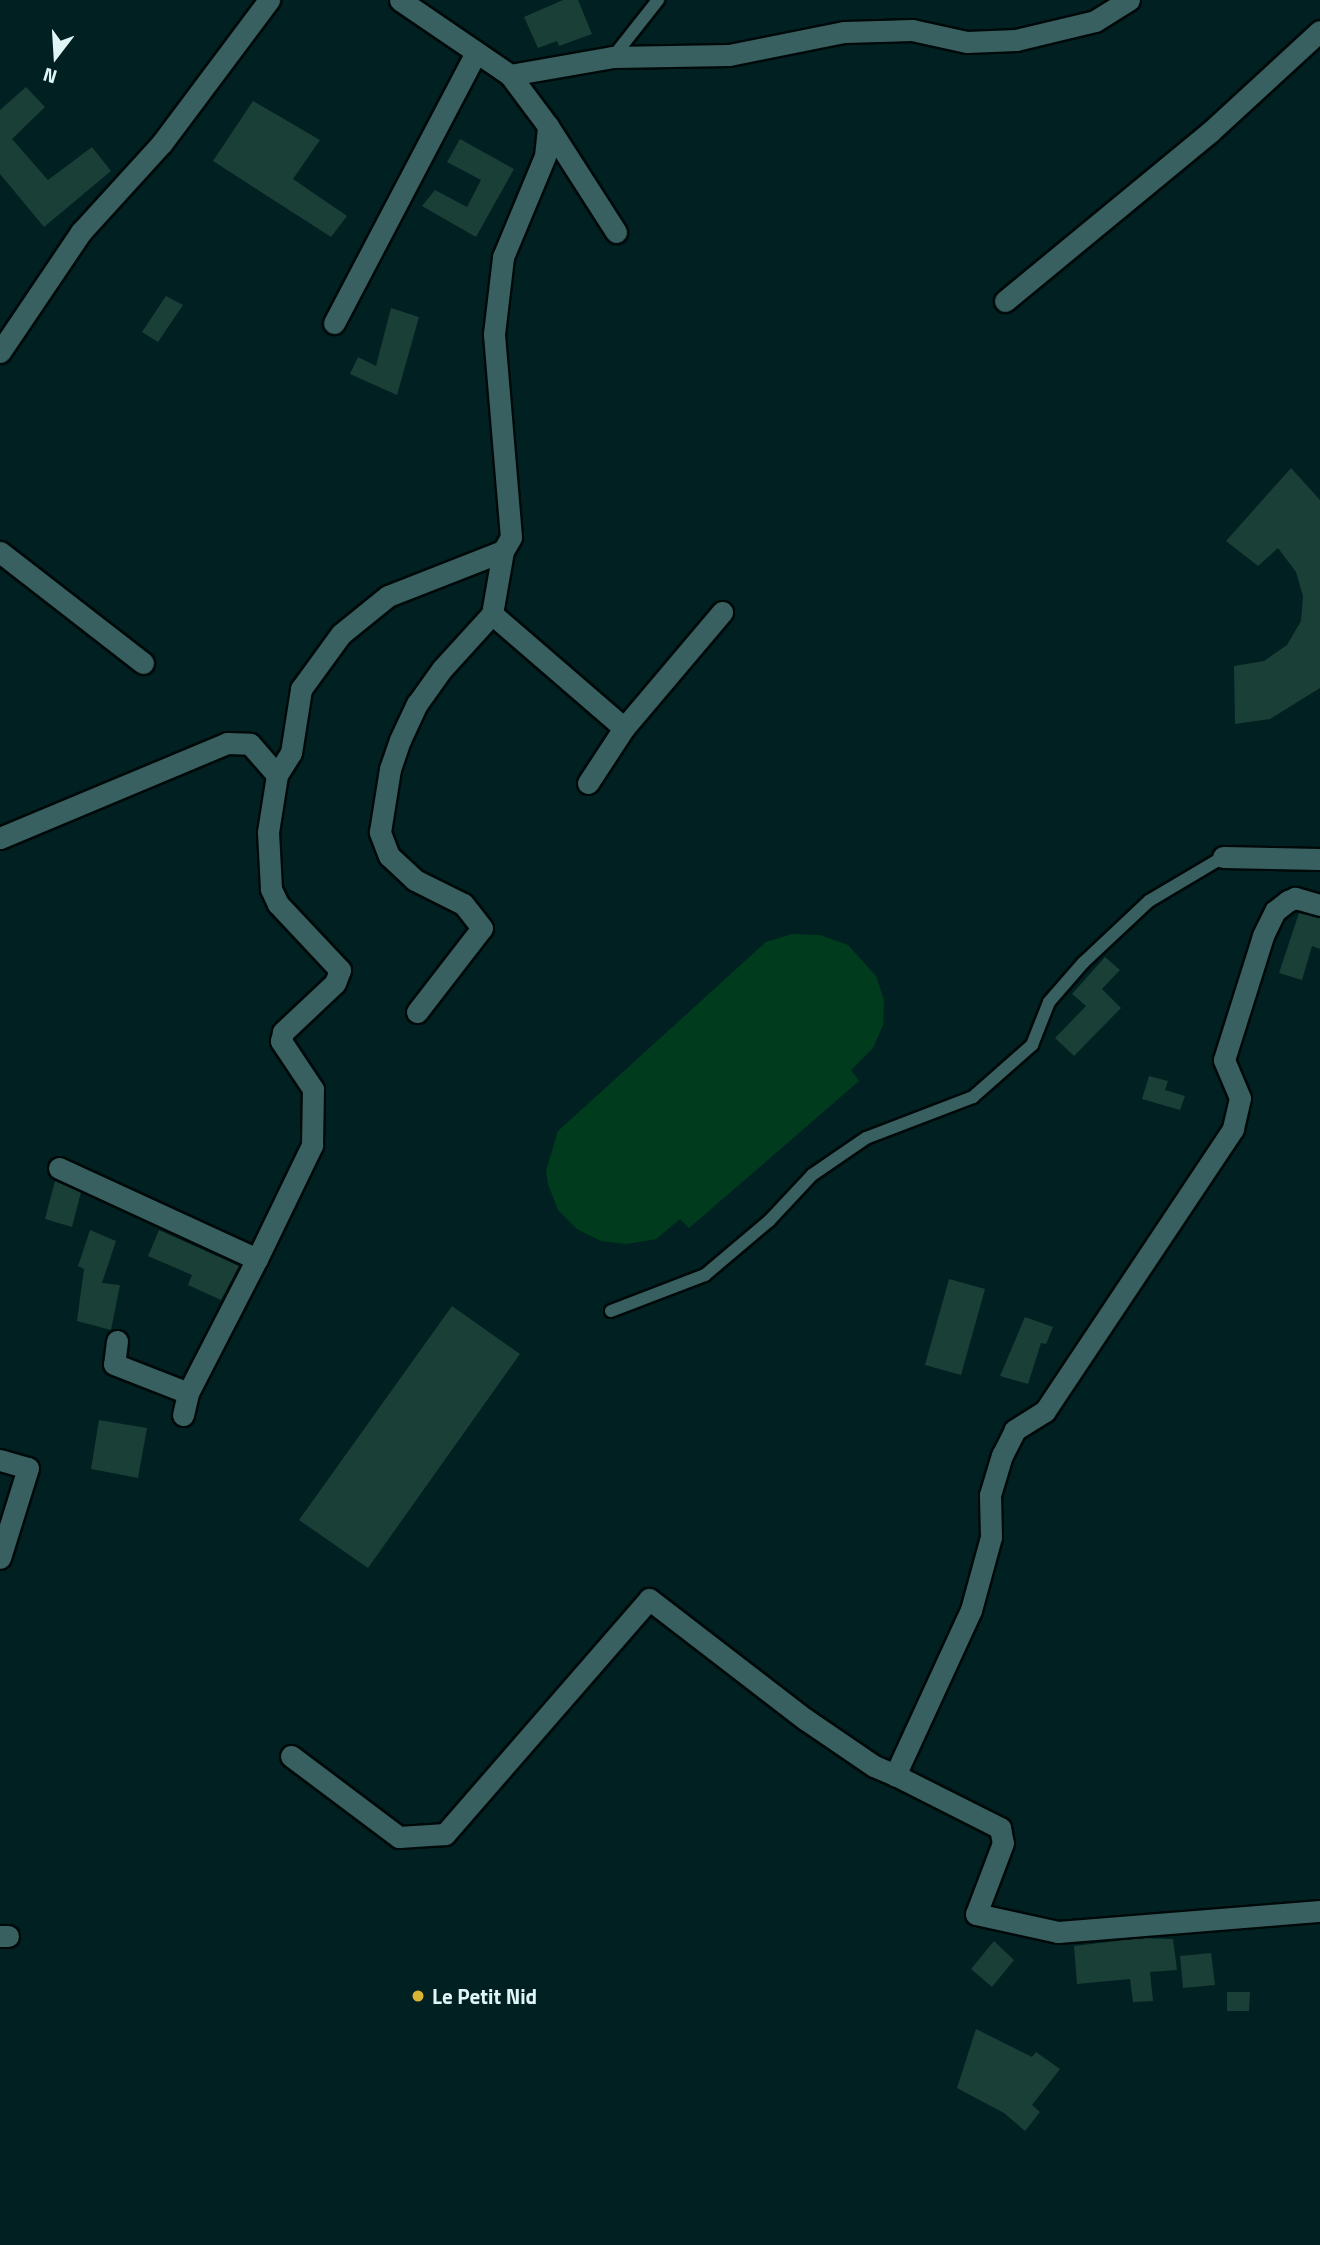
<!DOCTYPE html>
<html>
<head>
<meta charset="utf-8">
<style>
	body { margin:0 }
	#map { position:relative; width:1320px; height:2245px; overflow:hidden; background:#012021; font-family:"Titillium Web",sans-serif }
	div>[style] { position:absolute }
	.green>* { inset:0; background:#003b1e }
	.building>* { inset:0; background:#1a3f37 }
	.roads { filter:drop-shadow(2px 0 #000909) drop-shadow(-2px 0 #000909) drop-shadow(0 2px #000909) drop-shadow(0 -2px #000909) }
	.lane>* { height:12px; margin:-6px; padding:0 6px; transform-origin:6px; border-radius:6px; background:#386061 }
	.street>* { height:21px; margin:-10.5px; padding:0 10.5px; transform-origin:10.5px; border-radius:10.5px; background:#386061 }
	.dots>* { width:19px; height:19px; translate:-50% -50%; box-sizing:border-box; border:4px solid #012021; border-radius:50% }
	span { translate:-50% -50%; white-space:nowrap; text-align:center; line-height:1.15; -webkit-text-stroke:5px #012021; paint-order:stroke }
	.poi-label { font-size:21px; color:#dff5f6; font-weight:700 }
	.left { translate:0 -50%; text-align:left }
	.north { position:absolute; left:21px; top:21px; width:70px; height:70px; -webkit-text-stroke:5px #012021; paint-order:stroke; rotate:197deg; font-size:19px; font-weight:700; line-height:28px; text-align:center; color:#dff5f6 }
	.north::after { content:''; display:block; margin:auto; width:24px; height:32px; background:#dff5f6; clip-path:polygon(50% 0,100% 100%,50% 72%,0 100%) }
</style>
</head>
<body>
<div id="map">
	<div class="green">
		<div style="clip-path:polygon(792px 934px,820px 935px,848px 945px,876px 976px,884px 1000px,883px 1025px,873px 1048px,851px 1070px,859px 1081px,689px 1228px,680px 1219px,656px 1239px,627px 1244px,601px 1241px,577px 1229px,558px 1210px,548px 1184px,546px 1171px,558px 1131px,766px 942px)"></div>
	</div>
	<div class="building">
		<div style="clip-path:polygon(563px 0,578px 0,592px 34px,559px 46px,557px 41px,538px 48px,524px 17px)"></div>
		<div style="clip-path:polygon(26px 87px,45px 107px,12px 139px,48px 180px,92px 147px,111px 171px,44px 227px,0 174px,0 110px)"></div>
		<div style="clip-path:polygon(253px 101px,320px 140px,293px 179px,347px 216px,331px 237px,213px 161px)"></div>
		<div style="clip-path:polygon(460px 139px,514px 169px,476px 237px,422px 206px,435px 190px,467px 207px,481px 180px,447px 162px)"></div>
		<div style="clip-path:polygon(166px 296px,183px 305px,158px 342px,142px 332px)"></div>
		<div style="clip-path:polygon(391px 308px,419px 317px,397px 395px,350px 374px,358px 357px,376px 366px)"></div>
		<div style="clip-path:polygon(1291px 468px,1320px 500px,1320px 688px,1270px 719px,1235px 724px,1234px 666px,1264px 661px,1287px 645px,1301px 621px,1303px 596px,1296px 572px,1278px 548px,1258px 566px,1226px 541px)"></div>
		<div style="clip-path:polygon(1299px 913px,1320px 918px,1320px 949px,1312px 946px,1302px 980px,1279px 973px)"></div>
		<div style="clip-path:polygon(1105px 957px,1120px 970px,1102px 989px,1121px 1008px,1074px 1056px,1055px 1038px,1086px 1006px,1072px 994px)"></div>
		<div style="clip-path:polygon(1149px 1076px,1168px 1081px,1165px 1090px,1185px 1096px,1180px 1110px,1142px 1099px)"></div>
		<div style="clip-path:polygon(55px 1181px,81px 1192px,72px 1227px,45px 1219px)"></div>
		<div style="clip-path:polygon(90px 1230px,116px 1241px,102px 1283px,120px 1285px,111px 1330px,77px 1321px,84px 1269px,78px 1266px)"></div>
		<div style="clip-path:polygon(159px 1230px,239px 1266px,221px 1300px,188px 1285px,192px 1275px,148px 1256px)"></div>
		<div style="clip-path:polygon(949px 1279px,985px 1289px,961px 1375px,925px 1365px)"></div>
		<div style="clip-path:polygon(452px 1306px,520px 1354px,368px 1568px,299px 1520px)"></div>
		<div style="clip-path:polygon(1025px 1317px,1053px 1327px,1046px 1344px,1041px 1343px,1028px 1384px,1000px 1376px)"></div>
		<div style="clip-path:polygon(99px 1420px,147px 1428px,138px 1478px,91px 1469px)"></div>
		<div style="clip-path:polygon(1142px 1938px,1173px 1939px,1177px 1970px,1150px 1972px,1153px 2001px,1133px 2002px,1130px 1979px,1077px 1984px,1074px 1946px)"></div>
		<div style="clip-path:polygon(994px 1941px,1014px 1960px,992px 1987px,971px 1969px)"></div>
		<div style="clip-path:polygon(1211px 1953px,1215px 1985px,1183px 1988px,1180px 1956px)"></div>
		<div style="clip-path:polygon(1227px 1992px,1250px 1992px,1249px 2011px,1227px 2011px)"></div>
		<div style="clip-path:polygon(976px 2029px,1032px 2057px,1036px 2052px,1060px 2069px,1032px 2105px,1040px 2112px,1025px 2131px,1004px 2113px,957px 2088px)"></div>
	</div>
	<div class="roads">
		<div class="lane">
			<div style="left:613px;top:57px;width:73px;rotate:-51.7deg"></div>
			<div style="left:611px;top:1311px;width:101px;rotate:-21deg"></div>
			<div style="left:705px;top:1275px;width:84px;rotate:-40.2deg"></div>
			<div style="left:769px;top:1221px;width:63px;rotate:-46.9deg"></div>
			<div style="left:812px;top:1175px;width:65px;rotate:-34.4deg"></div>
			<div style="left:866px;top:1138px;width:115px;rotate:-21deg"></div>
			<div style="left:973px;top:1097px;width:79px;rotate:-41.4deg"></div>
			<div style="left:1032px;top:1045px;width:46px;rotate:-68.4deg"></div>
			<div style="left:1049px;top:1002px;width:52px;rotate:-48.9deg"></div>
			<div style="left:1083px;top:963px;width:91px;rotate:-43.2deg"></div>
			<div style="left:1149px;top:901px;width:86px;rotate:-30.7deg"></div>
		</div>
		<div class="street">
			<div style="left:400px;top:0;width:133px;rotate:34.3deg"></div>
			<div style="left:510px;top:75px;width:105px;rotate:-9.9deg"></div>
			<div style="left:613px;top:57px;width:116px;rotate:-1deg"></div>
			<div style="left:729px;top:55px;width:117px;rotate:-11.3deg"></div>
			<div style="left:844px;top:32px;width:68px;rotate:-1.7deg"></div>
			<div style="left:912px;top:30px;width:56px;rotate:12.3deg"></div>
			<div style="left:967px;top:42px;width:49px;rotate:-2.3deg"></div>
			<div style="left:1016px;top:40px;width:81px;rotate:-13.5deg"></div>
			<div style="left:1095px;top:21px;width:40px;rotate:-32deg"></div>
			<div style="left:548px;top:126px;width:126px;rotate:57.3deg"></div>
			<div style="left:1005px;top:301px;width:266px;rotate:-39.5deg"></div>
			<div style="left:1210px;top:132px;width:149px;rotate:-42.6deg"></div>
			<div style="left:334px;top:323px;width:305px;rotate:-62.3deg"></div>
			<div style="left:0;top:352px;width:145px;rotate:-56deg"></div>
			<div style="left:81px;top:232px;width:120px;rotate:-47.7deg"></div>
			<div style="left:162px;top:143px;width:179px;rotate:-53.2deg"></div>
			<div style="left:0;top:552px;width:181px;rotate:37.8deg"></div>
			<div style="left:492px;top:614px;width:174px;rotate:40.8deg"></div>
			<div style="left:588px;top:783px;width:66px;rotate:-56.8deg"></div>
			<div style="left:624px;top:728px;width:152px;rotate:-49.8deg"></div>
			<div style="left:0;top:838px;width:246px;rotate:-22.7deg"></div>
			<div style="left:227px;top:743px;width:23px;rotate:2deg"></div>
			<div style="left:250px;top:744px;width:41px;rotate:48.9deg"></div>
			<div style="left:1223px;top:857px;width:97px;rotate:1.2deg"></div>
			<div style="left:1320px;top:905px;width:26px;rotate:-164deg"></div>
			<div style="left:1295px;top:898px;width:8px;rotate:157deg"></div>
			<div style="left:1288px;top:901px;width:16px;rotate:142deg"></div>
			<div style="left:1275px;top:911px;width:28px;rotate:116deg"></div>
			<div style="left:1263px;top:936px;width:130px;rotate:107.5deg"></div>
			<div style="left:1224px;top:1060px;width:41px;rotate:67.2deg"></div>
			<div style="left:1240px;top:1098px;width:32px;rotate:103deg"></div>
			<div style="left:1233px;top:1129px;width:339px;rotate:123.7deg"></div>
			<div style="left:1045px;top:1411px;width:36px;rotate:148deg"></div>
			<div style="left:1015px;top:1430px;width:28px;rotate:117deg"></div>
			<div style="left:1002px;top:1455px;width:42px;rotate:106.7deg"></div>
			<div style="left:990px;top:1495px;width:42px;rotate:88.6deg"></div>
			<div style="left:991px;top:1537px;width:76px;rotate:105.3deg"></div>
			<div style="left:971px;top:1610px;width:182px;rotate:114.7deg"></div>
			<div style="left:895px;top:1775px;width:118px;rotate:26.8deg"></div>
			<div style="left:1000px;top:1828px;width:15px;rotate:79deg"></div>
			<div style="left:1003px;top:1843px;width:76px;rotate:110.8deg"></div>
			<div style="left:976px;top:1914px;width:84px;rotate:12.4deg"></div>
			<div style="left:1058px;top:1932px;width:263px;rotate:-4.6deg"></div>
			<div style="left:417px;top:1012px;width:106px;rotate:-52.3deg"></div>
			<div style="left:482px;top:928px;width:31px;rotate:-128deg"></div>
			<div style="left:463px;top:904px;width:54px;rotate:-153.4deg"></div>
			<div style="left:415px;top:880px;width:35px;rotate:-137deg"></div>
			<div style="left:389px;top:856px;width:26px;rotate:-111deg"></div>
			<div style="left:380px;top:832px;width:64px;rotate:-81deg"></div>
			<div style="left:390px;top:769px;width:31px;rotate:-71deg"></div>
			<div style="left:400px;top:740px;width:40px;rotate:-65deg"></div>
			<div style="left:417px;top:704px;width:43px;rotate:-54.5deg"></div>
			<div style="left:442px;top:669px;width:74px;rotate:-47.7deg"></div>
			<div style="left:492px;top:614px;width:64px;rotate:-80.1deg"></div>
			<div style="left:503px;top:551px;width:16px;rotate:-60deg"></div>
			<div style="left:511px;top:537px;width:204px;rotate:-94.8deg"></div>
			<div style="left:494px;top:334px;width:78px;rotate:-83.3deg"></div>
			<div style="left:503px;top:257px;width:109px;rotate:-67.4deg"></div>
			<div style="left:545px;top:156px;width:30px;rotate:-84deg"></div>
			<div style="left:548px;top:126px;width:64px;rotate:-126.7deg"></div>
			<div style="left:59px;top:1168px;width:218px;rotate:24.7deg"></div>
			<div style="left:257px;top:1259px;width:127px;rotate:-64.2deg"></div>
			<div style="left:312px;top:1145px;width:56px;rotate:-89deg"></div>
			<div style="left:313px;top:1089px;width:58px;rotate:-123.7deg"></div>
			<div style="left:281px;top:1041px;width:9px;rotate:-77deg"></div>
			<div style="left:283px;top:1032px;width:71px;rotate:-43.3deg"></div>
			<div style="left:335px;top:983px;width:14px;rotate:-69deg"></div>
			<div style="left:340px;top:970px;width:91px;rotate:-133.2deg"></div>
			<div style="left:278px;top:904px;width:17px;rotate:-115deg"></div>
			<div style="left:271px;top:889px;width:57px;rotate:-93deg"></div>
			<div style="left:268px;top:832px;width:58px;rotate:-81deg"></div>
			<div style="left:277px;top:775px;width:26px;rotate:-58deg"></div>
			<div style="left:291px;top:753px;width:65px;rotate:-81.1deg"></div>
			<div style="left:301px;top:689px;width:68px;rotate:-54deg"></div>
			<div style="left:341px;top:634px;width:60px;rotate:-39deg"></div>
			<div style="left:388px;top:596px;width:123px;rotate:-21.4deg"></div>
			<div style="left:117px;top:1341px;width:23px;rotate:97deg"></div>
			<div style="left:114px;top:1364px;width:79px;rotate:21.4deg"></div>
			<div style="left:183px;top:1415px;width:23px;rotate:-77deg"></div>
			<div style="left:188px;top:1393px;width:151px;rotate:-62.8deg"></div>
			<div style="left:0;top:1460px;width:29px;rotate:16deg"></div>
			<div style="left:28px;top:1468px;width:94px;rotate:107.3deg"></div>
			<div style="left:291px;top:1756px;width:135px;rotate:36.9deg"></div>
			<div style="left:399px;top:1837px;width:46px;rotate:-3.7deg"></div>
			<div style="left:445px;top:1834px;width:311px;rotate:-49deg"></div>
			<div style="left:649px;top:1599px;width:197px;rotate:37.6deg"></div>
			<div style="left:805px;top:1719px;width:83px;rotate:34.3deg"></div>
			<div style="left:874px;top:1766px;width:23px;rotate:23deg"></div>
			<div style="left:0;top:1936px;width:8px"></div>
		</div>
	</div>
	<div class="dots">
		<div style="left:418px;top:1996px;background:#d8b434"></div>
	</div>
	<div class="poi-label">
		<span class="left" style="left:432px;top:1996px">Le Petit Nid</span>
	</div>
	<div class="north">N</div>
</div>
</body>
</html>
